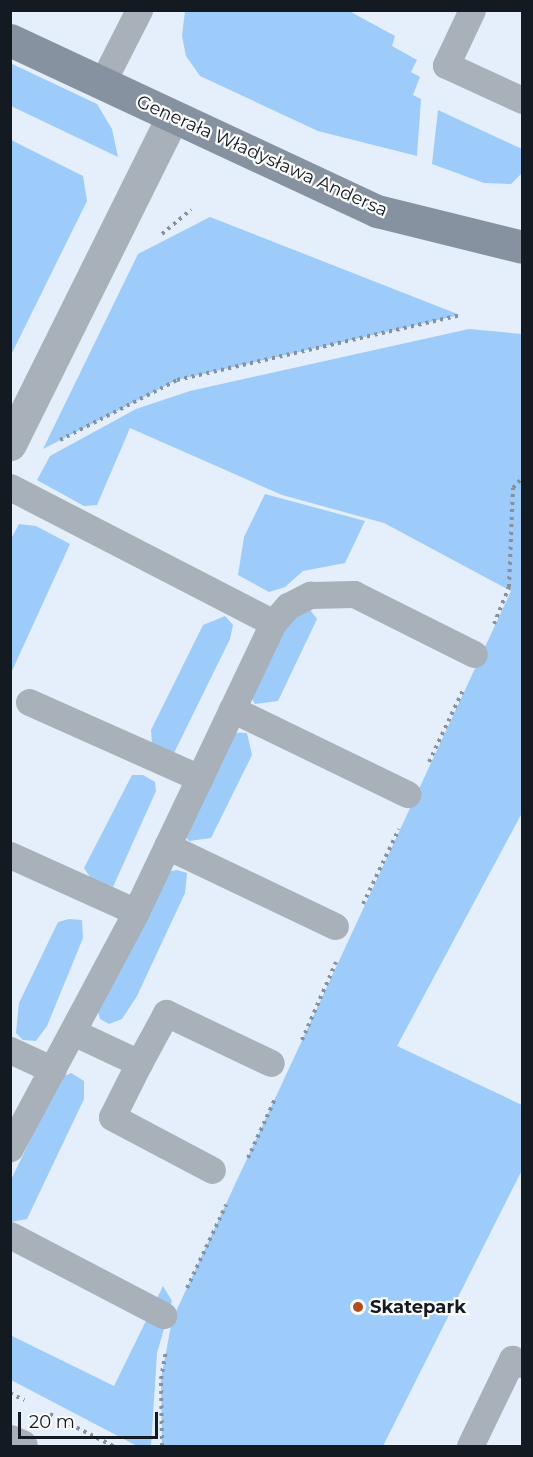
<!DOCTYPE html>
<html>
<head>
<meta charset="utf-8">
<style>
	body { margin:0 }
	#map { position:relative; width:533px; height:1457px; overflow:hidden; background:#e4effb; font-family:Montserrat,sans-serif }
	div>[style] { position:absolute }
	.green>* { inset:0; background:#9dcbfa }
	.path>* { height:4px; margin-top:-2px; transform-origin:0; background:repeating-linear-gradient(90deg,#88919b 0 3px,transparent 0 7.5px) }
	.lane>* { height:27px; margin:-13.5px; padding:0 13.5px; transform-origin:13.5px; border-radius:13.5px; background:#a8b0b9 }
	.street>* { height:33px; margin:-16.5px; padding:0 16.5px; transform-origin:16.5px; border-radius:16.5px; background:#a8b0b9 }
	.secondary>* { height:33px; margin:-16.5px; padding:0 16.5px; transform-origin:16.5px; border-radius:16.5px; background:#86929f }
	.dots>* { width:16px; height:16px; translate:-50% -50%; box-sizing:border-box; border:3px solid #fbfbfb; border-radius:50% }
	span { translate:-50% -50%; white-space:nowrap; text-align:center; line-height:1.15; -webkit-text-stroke:4.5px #fbfbfb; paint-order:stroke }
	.street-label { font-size:18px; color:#131a21 }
	.poi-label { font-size:18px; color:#131a21; font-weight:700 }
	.left { translate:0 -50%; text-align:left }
	.frame { position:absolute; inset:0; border:12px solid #131a21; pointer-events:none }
	.scale { position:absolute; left:18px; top:1412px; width:140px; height:27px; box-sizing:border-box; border:3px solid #131a21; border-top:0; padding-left:8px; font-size:18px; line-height:21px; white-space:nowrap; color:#131a21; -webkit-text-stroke:4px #fbfbfb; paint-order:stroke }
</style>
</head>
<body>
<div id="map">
	<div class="green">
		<div style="clip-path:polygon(185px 11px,349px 11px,395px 36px,392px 46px,417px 60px,411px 72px,420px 77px,413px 95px,421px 99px,417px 156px,318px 131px,200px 76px,186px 56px,182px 36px)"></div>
		<div style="clip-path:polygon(10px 63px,97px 104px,112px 129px,118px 157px,11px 106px)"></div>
		<div style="clip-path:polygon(438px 110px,522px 149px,522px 173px,511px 184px,484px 183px,432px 164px)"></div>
		<div style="clip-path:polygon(11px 140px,83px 176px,87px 201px,11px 355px)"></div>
		<div style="clip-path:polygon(210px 217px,460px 315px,177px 380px,43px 449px,138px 254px)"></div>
		<div style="clip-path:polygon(469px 329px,522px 334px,522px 813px,397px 1046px,522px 1105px,522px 1170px,383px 1446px,162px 1446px,161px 1379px,172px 1320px,511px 591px,384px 523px,282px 495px,130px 428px,97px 505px,84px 506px,37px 480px,50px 456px,136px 409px,190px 391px)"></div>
		<div style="clip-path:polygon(265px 494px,365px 521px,345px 563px,303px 571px,285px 587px,269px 592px,238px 575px,244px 537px)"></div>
		<div style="clip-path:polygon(19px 524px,36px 526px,70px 544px,11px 673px,10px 541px)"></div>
		<div style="clip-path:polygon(302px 599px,317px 619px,278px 701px,255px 704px,251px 697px,273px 623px)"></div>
		<div style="clip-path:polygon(225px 616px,233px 625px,230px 639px,174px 753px,152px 743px,151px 730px,203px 625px)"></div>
		<div style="clip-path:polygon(221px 732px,247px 733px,252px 755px,211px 838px,189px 841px,182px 832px)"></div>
		<div style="clip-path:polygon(132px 775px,143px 775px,155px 782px,156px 791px,113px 887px,92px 880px,84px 868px)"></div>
		<div style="clip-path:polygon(177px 870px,187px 873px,185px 893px,137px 996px,122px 1019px,109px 1024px,100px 1019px,96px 1004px,161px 873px)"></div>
		<div style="clip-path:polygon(69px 919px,82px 920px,83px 938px,47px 1026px,36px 1041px,23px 1040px,16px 1033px,19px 1003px,58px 922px)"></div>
		<div style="clip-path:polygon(71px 1073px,84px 1081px,84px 1099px,27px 1219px,11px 1222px,10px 1182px,60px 1078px)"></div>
		<div style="clip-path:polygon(163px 1286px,172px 1301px,157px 1353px,151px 1446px,137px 1446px,11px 1380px,10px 1335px,114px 1386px)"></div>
	</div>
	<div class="path">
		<div style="left:162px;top:234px;width:38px;rotate:-40deg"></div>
		<div style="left:60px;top:440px;width:131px;rotate:-27.1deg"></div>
		<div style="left:177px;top:380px;width:290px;rotate:-12.9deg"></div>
		<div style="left:494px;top:624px;width:40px;rotate:-68deg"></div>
		<div style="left:509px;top:587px;width:99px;rotate:-87.7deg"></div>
		<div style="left:513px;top:488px;width:13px;rotate:-48deg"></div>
		<div style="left:429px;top:762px;width:80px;rotate:-64.7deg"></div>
		<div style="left:363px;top:904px;width:83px;rotate:-64.4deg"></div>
		<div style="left:302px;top:1040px;width:85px;rotate:-66.4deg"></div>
		<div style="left:248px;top:1158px;width:65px;rotate:-65.4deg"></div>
		<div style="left:187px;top:1288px;width:92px;rotate:-64.8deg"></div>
		<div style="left:10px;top:1393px;width:16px;rotate:27deg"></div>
		<div style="left:50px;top:1414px;width:71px;rotate:26.9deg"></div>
		<div style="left:162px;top:1446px;width:67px;rotate:-90.9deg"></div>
		<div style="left:161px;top:1379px;width:27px;rotate:-80deg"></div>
	</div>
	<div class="lane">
		<div style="left:472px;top:10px;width:61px;rotate:115.3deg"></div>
		<div style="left:446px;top:65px;width:84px;rotate:24.7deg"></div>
		<div style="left:102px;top:83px;width:82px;rotate:-63.1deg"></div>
		<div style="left:10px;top:487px;width:296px;rotate:27.3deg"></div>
		<div style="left:273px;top:623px;width:320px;rotate:115.4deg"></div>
		<div style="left:136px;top:912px;width:268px;rotate:118.1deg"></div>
		<div style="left:273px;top:623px;width:23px;rotate:-49deg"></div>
		<div style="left:288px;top:606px;width:25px;rotate:-27deg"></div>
		<div style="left:310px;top:595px;width:44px;rotate:-1.3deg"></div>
		<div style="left:354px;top:594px;width:134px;rotate:26.6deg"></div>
		<div style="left:29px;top:702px;width:187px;rotate:24deg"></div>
		<div style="left:232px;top:709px;width:195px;rotate:25.9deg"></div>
		<div style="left:167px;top:846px;width:186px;rotate:25.5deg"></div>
		<div style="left:10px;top:855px;width:138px;rotate:24.3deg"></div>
		<div style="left:73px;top:1032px;width:73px;rotate:25.2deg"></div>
		<div style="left:139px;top:1063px;width:57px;rotate:-61.6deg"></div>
		<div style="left:166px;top:1013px;width:116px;rotate:25.5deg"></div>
		<div style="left:10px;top:1050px;width:47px;rotate:24.9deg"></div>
		<div style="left:139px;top:1063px;width:60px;rotate:116.6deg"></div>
		<div style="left:112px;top:1117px;width:113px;rotate:27.9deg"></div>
		<div style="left:10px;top:1235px;width:173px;rotate:27.6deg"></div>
		<div style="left:470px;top:1446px;width:97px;rotate:-64.2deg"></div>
		<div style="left:512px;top:1359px;width:11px;rotate:27deg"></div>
	</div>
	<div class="street">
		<div style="left:10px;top:444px;width:365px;rotate:-63.6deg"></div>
		<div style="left:10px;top:1441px;width:12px;rotate:24deg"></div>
	</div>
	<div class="secondary">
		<div style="left:10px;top:40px;width:405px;rotate:25deg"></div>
		<div style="left:377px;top:211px;width:149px;rotate:13.9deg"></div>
	</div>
	<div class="dots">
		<div style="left:358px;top:1307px;background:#b14c1d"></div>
	</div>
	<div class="street-label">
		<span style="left:262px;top:156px;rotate:24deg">Generała Władysława Andersa</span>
	</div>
	<div class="poi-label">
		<span class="left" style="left:370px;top:1307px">Skatepark</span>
	</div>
	<div class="frame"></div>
	<div class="scale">20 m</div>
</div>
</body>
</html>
